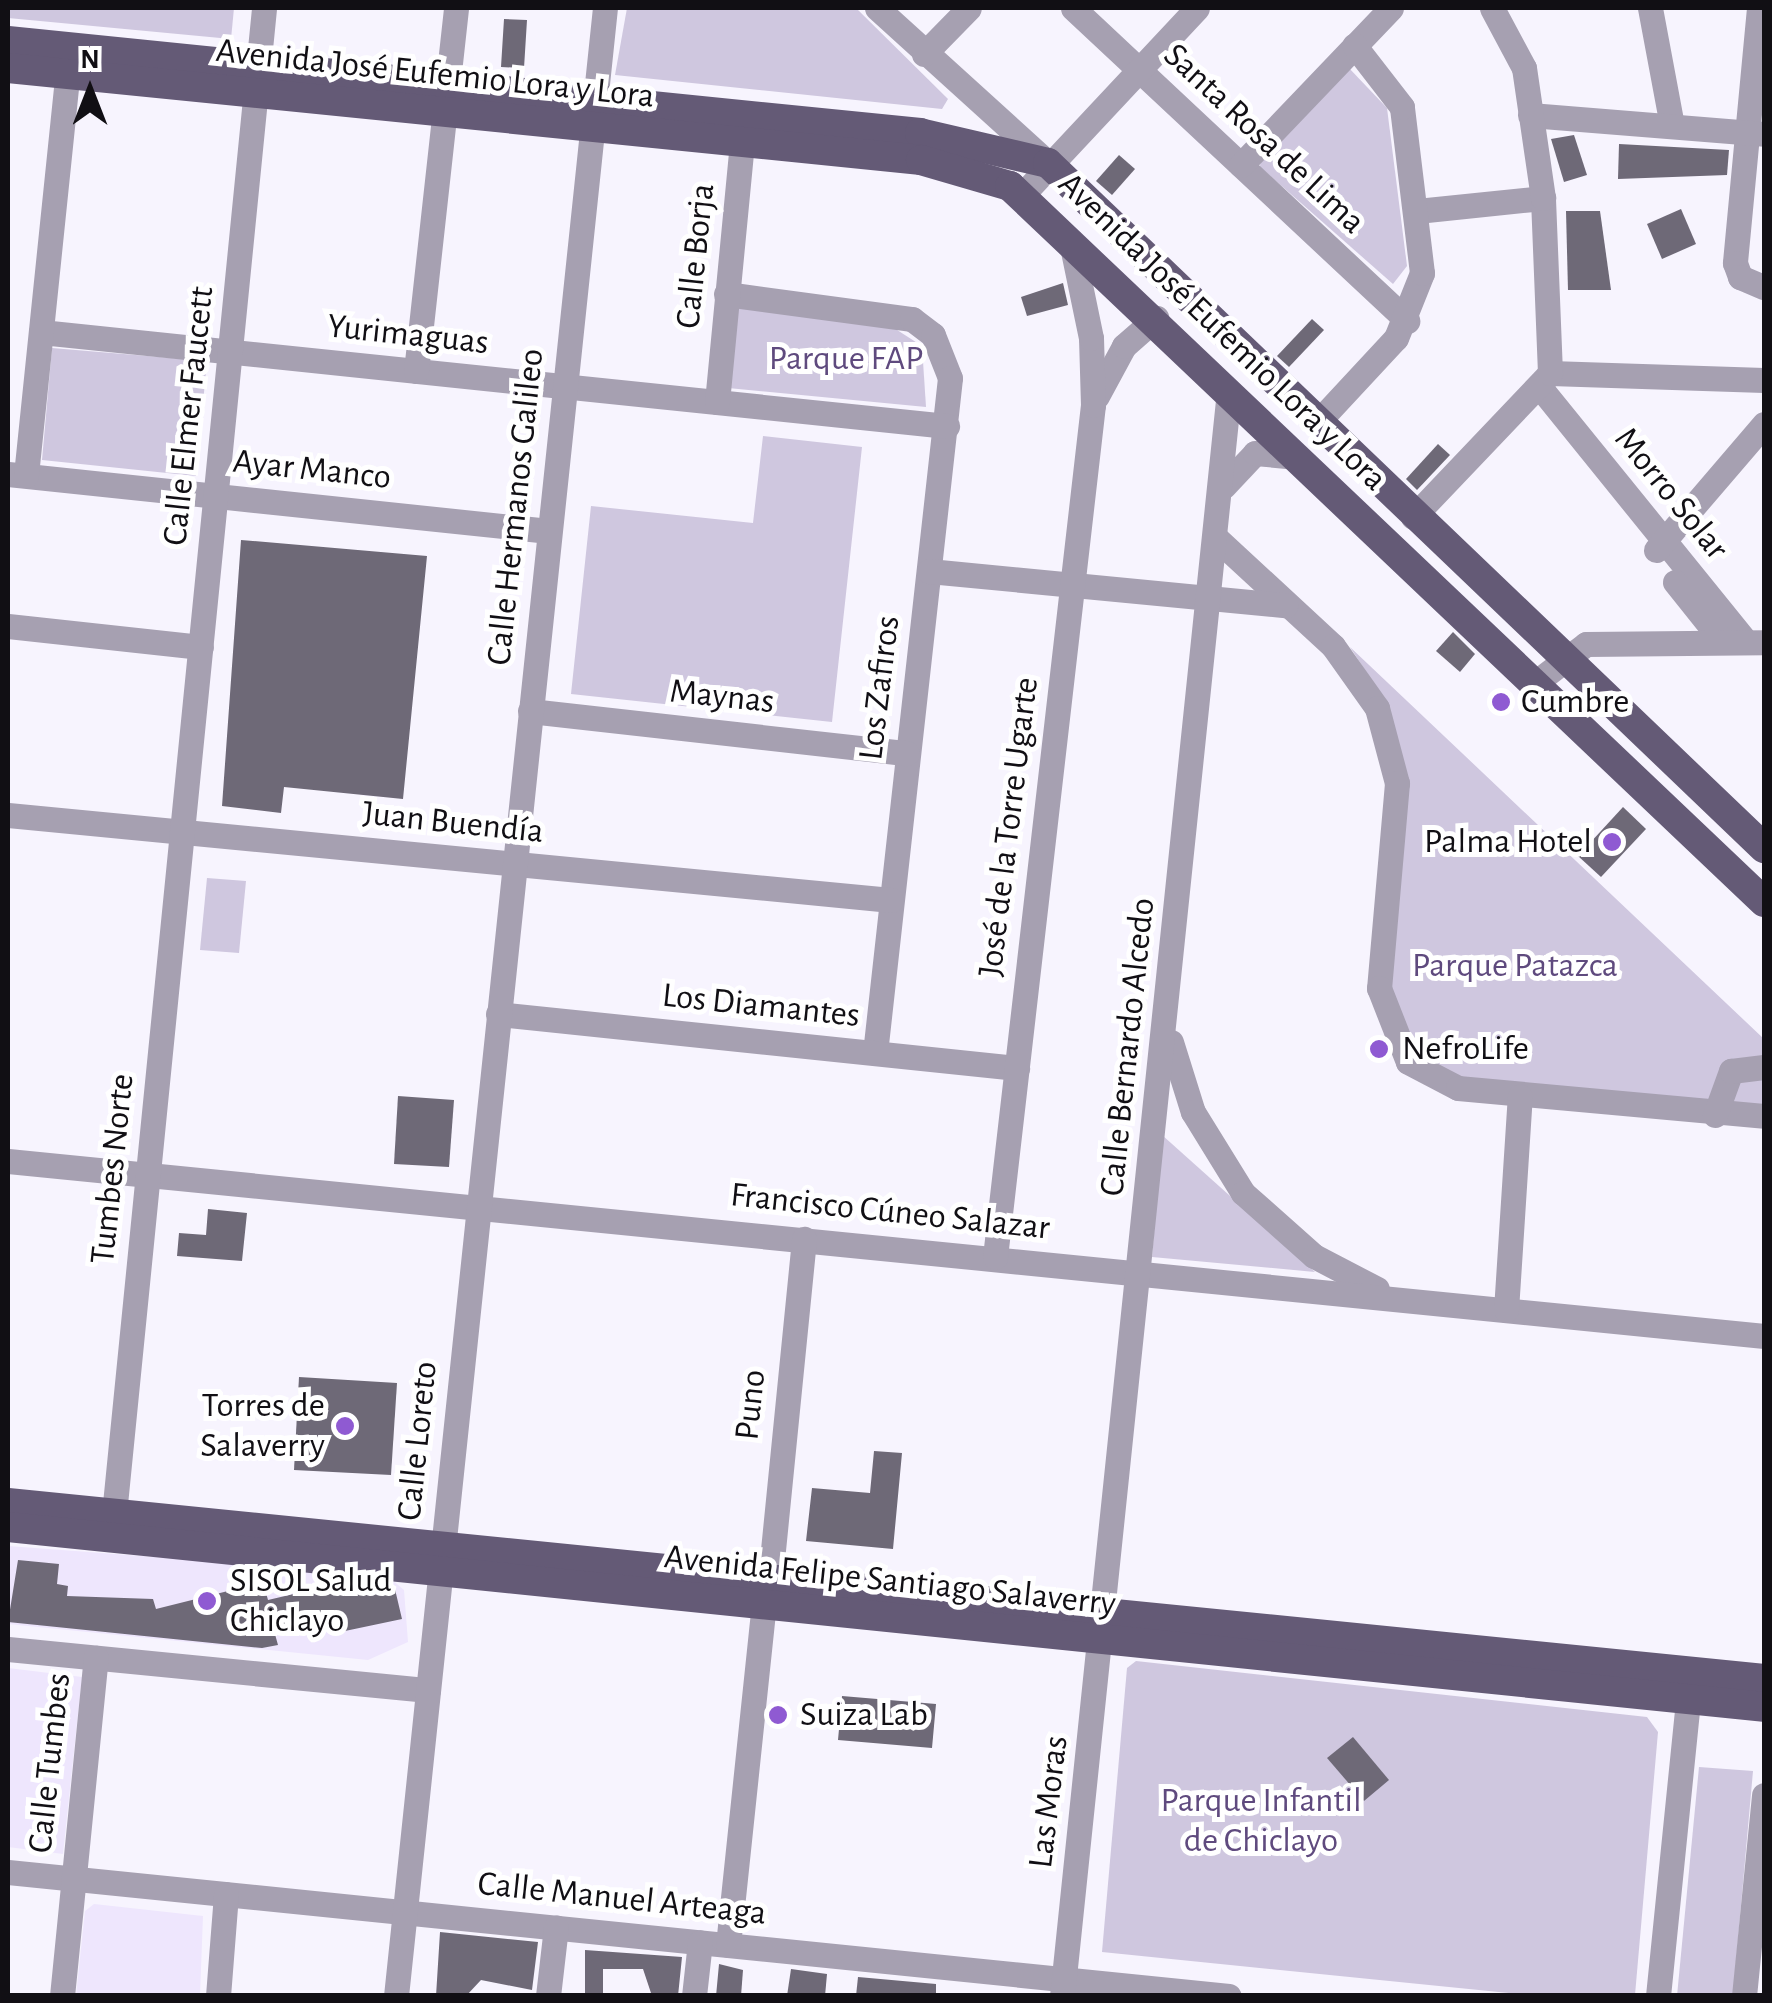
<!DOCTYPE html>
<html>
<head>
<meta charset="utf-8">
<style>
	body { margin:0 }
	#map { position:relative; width:1772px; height:2003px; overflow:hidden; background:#f7f4fe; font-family:"Alegreya Sans",sans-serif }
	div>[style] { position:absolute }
	.built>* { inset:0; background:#eee6fd }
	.green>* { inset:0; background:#cfc7df }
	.building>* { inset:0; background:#6e6977 }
	.minor>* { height:25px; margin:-12.5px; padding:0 12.5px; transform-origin:12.5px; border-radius:12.5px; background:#a6a0b1 }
	.major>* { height:30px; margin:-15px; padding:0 15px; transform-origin:15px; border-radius:15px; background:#645a76 }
	.dots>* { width:28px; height:28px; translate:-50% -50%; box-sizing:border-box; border:5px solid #fff; border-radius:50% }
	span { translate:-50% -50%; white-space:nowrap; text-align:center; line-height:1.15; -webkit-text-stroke:10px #fff; paint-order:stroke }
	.street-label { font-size:35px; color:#110f14 }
	.park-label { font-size:35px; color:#5f4a7e }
	.poi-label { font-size:35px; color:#110f14 }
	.left { translate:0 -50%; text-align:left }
	.right { translate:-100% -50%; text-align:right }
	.frame { position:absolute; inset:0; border:10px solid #110f14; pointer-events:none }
	.north { position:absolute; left:40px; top:40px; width:100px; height:100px; -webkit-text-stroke:8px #fff; paint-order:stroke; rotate:0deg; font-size:28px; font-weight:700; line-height:40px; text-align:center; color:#110f14 }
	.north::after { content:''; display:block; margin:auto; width:35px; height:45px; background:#110f14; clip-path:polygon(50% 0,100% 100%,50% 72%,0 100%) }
</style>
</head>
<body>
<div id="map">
	<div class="built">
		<div style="clip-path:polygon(8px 1546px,385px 1574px,404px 1590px,408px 1642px,368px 1660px,8px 1624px)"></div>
		<div style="clip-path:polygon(8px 1668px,82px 1677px,63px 1854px,8px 1847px)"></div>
		<div style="clip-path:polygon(94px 1904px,203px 1916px,200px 1995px,76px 1995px,85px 1911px)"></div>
	</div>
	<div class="green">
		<div style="clip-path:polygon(8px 8px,234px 8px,231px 39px,8px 18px)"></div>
		<div style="clip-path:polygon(627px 8px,856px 8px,948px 99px,942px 109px,615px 75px)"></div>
		<div style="clip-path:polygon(1348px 67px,1387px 108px,1407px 266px,1393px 284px,1260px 167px,1261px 153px)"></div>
		<div style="clip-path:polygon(735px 307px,894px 328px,922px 346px,926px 407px,728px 388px)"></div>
		<div style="clip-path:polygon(52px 348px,207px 361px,196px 476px,42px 460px)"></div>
		<div style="clip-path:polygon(763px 436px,862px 447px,832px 722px,571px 694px,591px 506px,753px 523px)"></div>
		<div style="clip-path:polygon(1350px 647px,1764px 1039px,1764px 1125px,1470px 1083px,1417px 1056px,1389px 1000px,1399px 886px,1372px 681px)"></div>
		<div style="clip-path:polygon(207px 878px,246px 881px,239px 953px,200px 950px)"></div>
		<div style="clip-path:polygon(1162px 1135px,1315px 1272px,1152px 1257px)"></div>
		<div style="clip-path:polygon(1136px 1661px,1647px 1717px,1658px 1732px,1635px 1995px,1528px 1995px,1102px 1952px,1127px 1668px)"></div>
		<div style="clip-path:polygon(1699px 1767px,1753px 1771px,1733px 1995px,1677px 1996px)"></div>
	</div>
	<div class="building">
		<div style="clip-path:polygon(504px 19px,527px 20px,524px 68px,501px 67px)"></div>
		<div style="clip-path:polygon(1574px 135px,1587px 175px,1564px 182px,1551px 139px)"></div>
		<div style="clip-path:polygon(1619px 144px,1729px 150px,1727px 175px,1618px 179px)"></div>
		<div style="clip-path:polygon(1119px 155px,1135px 169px,1112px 195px,1096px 181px)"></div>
		<div style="clip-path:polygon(1681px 209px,1696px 244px,1662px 259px,1647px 224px)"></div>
		<div style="clip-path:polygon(1566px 211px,1600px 211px,1611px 290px,1568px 290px)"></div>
		<div style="clip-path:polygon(1063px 283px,1068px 305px,1027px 316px,1021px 297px)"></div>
		<div style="clip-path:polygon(1312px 319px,1324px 330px,1289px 367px,1277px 356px)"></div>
		<div style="clip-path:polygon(1438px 444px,1450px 455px,1417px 490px,1406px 479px)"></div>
		<div style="clip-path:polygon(241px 540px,427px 556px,403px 799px,284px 787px,281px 813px,222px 806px)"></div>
		<div style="clip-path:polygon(1453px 632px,1475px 654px,1460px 672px,1436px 651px)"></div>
		<div style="clip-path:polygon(1623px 807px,1646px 829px,1601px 877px,1578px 856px)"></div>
		<div style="clip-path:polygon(398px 1096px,454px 1100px,449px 1167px,394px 1164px)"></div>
		<div style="clip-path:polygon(208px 1209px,247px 1213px,242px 1261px,177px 1256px,179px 1233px,206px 1235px)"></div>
		<div style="clip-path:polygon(299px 1377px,397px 1383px,391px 1475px,294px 1470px)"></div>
		<div style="clip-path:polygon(874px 1451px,902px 1453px,893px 1549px,806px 1541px,812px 1488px,870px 1493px)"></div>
		<div style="clip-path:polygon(18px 1560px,59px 1564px,57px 1584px,68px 1586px,67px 1596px,153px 1599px,156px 1609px,228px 1591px,265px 1589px,268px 1600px,349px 1581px,394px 1585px,402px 1619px,345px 1631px,340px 1611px,273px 1627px,278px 1645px,262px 1648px,8px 1622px)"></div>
		<div style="clip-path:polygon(842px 1696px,936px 1704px,932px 1748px,838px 1740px)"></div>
		<div style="clip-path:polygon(1353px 1737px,1389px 1780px,1364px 1801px,1327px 1758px)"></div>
		<div style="clip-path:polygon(440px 1932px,538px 1942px,532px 1990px,481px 1980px,466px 1996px,436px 1996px)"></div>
		<div style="clip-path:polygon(585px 1950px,682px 1957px,678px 1996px,652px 1996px,643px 1969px,603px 1969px,603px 1996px,585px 1996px)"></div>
		<div style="clip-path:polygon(719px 1964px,743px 1970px,741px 1996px,716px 1996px)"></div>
		<div style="clip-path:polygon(791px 1969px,827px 1974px,825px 1996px,787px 1996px)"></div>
		<div style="clip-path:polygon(858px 1977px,936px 1984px,936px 1996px,856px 1996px)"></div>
	</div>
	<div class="minor">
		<div style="left:877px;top:8px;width:231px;rotate:42.2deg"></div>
		<div style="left:1073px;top:8px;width:458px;rotate:43.1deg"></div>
		<div style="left:1650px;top:8px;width:120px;rotate:79.4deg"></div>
		<div style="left:1759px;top:8px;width:256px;rotate:95.4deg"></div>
		<div style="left:1735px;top:263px;width:15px;rotate:70deg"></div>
		<div style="left:1740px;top:277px;width:26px;rotate:23deg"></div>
		<div style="left:924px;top:54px;width:64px;rotate:-45.6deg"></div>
		<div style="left:1530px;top:115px;width:235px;rotate:4.6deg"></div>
		<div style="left:1241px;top:165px;width:217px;rotate:-46.3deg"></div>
		<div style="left:1024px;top:193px;width:253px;rotate:-46.9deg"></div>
		<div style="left:1417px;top:211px;width:127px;rotate:-5.9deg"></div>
		<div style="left:726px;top:294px;width:188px;rotate:7.7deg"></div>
		<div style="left:912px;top:319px;width:26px;rotate:37deg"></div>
		<div style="left:933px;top:335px;width:46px;rotate:68.4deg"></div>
		<div style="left:950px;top:378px;width:679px;rotate:96.34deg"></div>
		<div style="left:41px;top:332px;width:911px;rotate:5.92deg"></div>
		<div style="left:416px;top:371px;width:365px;rotate:-83.7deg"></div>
		<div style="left:1550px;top:373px;width:214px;rotate:1.9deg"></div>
		<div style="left:1543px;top:391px;width:323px;rotate:51deg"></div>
		<div style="left:1097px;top:396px;width:57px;rotate:-61.6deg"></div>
		<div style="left:1124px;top:346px;width:43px;rotate:-41.2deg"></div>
		<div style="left:717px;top:402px;width:280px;rotate:-84.5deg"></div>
		<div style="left:1316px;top:424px;width:117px;rotate:-47.1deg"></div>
		<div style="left:1396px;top:338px;width:70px;rotate:-68.2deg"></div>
		<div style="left:1422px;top:273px;width:167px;rotate:-96.9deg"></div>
		<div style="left:1402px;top:107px;width:78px;rotate:-127.7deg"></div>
		<div style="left:8px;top:474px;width:544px;rotate:6.01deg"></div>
		<div style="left:26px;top:475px;width:419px;rotate:-84.1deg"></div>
		<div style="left:1224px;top:486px;width:45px;rotate:-46.8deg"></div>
		<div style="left:1255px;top:453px;width:42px;rotate:5.4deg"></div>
		<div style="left:1413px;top:517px;width:199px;rotate:-46.4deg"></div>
		<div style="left:1550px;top:373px;width:175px;rotate:-92.3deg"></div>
		<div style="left:1543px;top:198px;width:131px;rotate:-98.3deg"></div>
		<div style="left:1524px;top:68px;width:68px;rotate:-118.1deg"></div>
		<div style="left:1216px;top:538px;width:159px;rotate:42.7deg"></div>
		<div style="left:1333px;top:646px;width:76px;rotate:54.6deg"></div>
		<div style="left:1377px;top:708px;width:78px;rotate:75.1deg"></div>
		<div style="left:1397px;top:783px;width:206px;rotate:95deg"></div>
		<div style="left:1379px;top:988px;width:79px;rotate:68.6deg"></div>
		<div style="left:1408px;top:1062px;width:56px;rotate:27.5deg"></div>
		<div style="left:1458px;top:1088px;width:307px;rotate:5.2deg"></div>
		<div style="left:1656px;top:550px;width:166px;rotate:-49.4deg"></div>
		<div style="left:929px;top:571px;width:358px;rotate:5.5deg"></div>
		<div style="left:1675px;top:582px;width:77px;rotate:51.3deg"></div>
		<div style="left:8px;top:626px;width:194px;rotate:6.2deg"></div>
		<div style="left:1535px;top:683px;width:64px;rotate:-37.4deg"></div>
		<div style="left:1586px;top:644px;width:178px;rotate:-0.6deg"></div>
		<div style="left:530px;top:711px;width:379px;rotate:6.4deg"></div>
		<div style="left:8px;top:815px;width:887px;rotate:5.5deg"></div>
		<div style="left:498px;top:1014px;width:522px;rotate:5.94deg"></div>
		<div style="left:1171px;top:1042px;width:73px;rotate:72.6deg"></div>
		<div style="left:1193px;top:1112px;width:95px;rotate:58.3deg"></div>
		<div style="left:1243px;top:1193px;width:95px;rotate:41.6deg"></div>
		<div style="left:1314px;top:1256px;width:71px;rotate:27.6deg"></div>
		<div style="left:1715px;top:1115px;width:47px;rotate:-70deg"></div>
		<div style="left:1731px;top:1071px;width:33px;rotate:-7deg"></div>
		<div style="left:8px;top:1161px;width:1765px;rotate:5.69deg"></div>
		<div style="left:995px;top:1257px;width:858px;rotate:-83.44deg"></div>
		<div style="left:1093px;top:405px;width:67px;rotate:-91.7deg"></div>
		<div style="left:1091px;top:338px;width:99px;rotate:-101.7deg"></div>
		<div style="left:1506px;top:1310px;width:214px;rotate:-86.3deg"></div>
		<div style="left:114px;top:1514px;width:1513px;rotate:-84.31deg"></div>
		<div style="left:770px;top:1580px;width:343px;rotate:-84.3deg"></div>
		<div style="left:8px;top:1649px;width:422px;rotate:5.6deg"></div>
		<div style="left:8px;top:1872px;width:1227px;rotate:5.8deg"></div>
		<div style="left:728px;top:1945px;width:342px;rotate:-84deg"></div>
		<div style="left:62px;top:1996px;width:340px;rotate:-84.3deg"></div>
		<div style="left:218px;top:1996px;width:102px;rotate:-85.5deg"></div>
		<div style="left:396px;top:1996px;width:1999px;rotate:-84deg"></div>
		<div style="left:548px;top:1996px;width:69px;rotate:-83.4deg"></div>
		<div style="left:694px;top:1996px;width:54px;rotate:-83.7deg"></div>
		<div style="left:1062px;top:1996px;width:1613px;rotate:-84.06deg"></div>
		<div style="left:1658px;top:1996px;width:299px;rotate:-84.2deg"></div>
		<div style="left:1744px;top:1996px;width:202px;rotate:-84.3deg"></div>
	</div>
	<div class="major">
		<div style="left:8px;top:41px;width:917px;rotate:5.76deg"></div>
		<div style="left:920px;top:133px;width:131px;rotate:13.2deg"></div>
		<div style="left:1048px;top:163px;width:991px;rotate:43.73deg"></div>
		<div style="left:8px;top:68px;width:918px;rotate:5.75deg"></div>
		<div style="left:921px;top:160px;width:93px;rotate:16.3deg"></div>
		<div style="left:1010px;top:186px;width:1040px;rotate:43.52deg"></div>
		<div style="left:8px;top:1503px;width:1765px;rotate:5.72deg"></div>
		<div style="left:8px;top:1527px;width:1765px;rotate:5.85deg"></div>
	</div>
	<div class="dots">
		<div style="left:1501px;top:702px;background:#8f5ad2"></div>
		<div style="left:1612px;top:842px;background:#8f5ad2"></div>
		<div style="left:1379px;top:1049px;background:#8f5ad2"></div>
		<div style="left:345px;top:1426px;background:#8f5ad2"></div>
		<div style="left:207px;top:1601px;background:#8f5ad2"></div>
		<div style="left:778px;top:1715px;background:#8f5ad2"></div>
	</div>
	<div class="street-label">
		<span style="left:435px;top:74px;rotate:6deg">Avenida José Eufemio Lora y Lora</span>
		<span style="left:1264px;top:139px;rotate:43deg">Santa Rosa de Lima</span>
		<span style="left:696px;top:256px;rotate:-84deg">Calle Borja</span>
		<span style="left:1222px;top:332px;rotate:44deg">Avenida José Eufemio Lora y Lora</span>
		<span style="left:408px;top:335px;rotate:6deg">Yurimaguas</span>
		<span style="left:189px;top:416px;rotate:-84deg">Calle Elmer Faucett</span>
		<span style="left:312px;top:470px;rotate:6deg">Ayar Manco</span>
		<span style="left:1671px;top:494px;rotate:51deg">Morro Solar</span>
		<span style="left:516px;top:507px;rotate:-84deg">Calle Hermanos Galileo</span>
		<span style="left:880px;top:688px;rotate:-83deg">Los Zafiros</span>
		<span style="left:722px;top:697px;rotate:6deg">Maynas</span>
		<span style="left:453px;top:823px;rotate:6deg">Juan Buendía</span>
		<span style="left:1009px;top:827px;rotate:-83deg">José de la Torre Ugarte</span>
		<span style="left:761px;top:1006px;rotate:6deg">Los Diamantes</span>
		<span style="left:1128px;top:1047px;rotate:-84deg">Calle Bernardo Alcedo</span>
		<span style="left:113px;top:1169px;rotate:-84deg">Tumbes Norte</span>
		<span style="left:890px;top:1212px;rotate:6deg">Francisco Cúneo Salazar</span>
		<span style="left:751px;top:1405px;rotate:-84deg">Puno</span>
		<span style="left:418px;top:1441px;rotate:-84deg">Calle Loreto</span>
		<span style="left:890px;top:1581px;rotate:6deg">Avenida Felipe Santiago Salaverry</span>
		<span style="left:50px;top:1763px;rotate:-84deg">Calle Tumbes</span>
		<span style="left:1049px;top:1802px;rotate:-83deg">Las Moras</span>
		<span style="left:622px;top:1899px;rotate:6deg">Calle Manuel Arteaga</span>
	</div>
	<div class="park-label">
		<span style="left:846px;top:359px">Parque FAP</span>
		<span style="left:1515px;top:966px">Parque Patazca</span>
		<span style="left:1261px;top:1821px">Parque Infantil<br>de Chiclayo</span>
	</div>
	<div class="poi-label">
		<span class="left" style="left:1521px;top:702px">Cumbre</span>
		<span class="right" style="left:1592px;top:842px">Palma Hotel</span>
		<span class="left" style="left:1402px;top:1049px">NefroLife</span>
		<span class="right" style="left:325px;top:1426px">Torres de<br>Salaverry</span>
		<span class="left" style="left:230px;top:1601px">SISOL Salud<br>Chiclayo</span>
		<span class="left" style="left:800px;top:1715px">Suiza Lab</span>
	</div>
	<div class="frame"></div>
	<div class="north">N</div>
</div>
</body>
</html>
